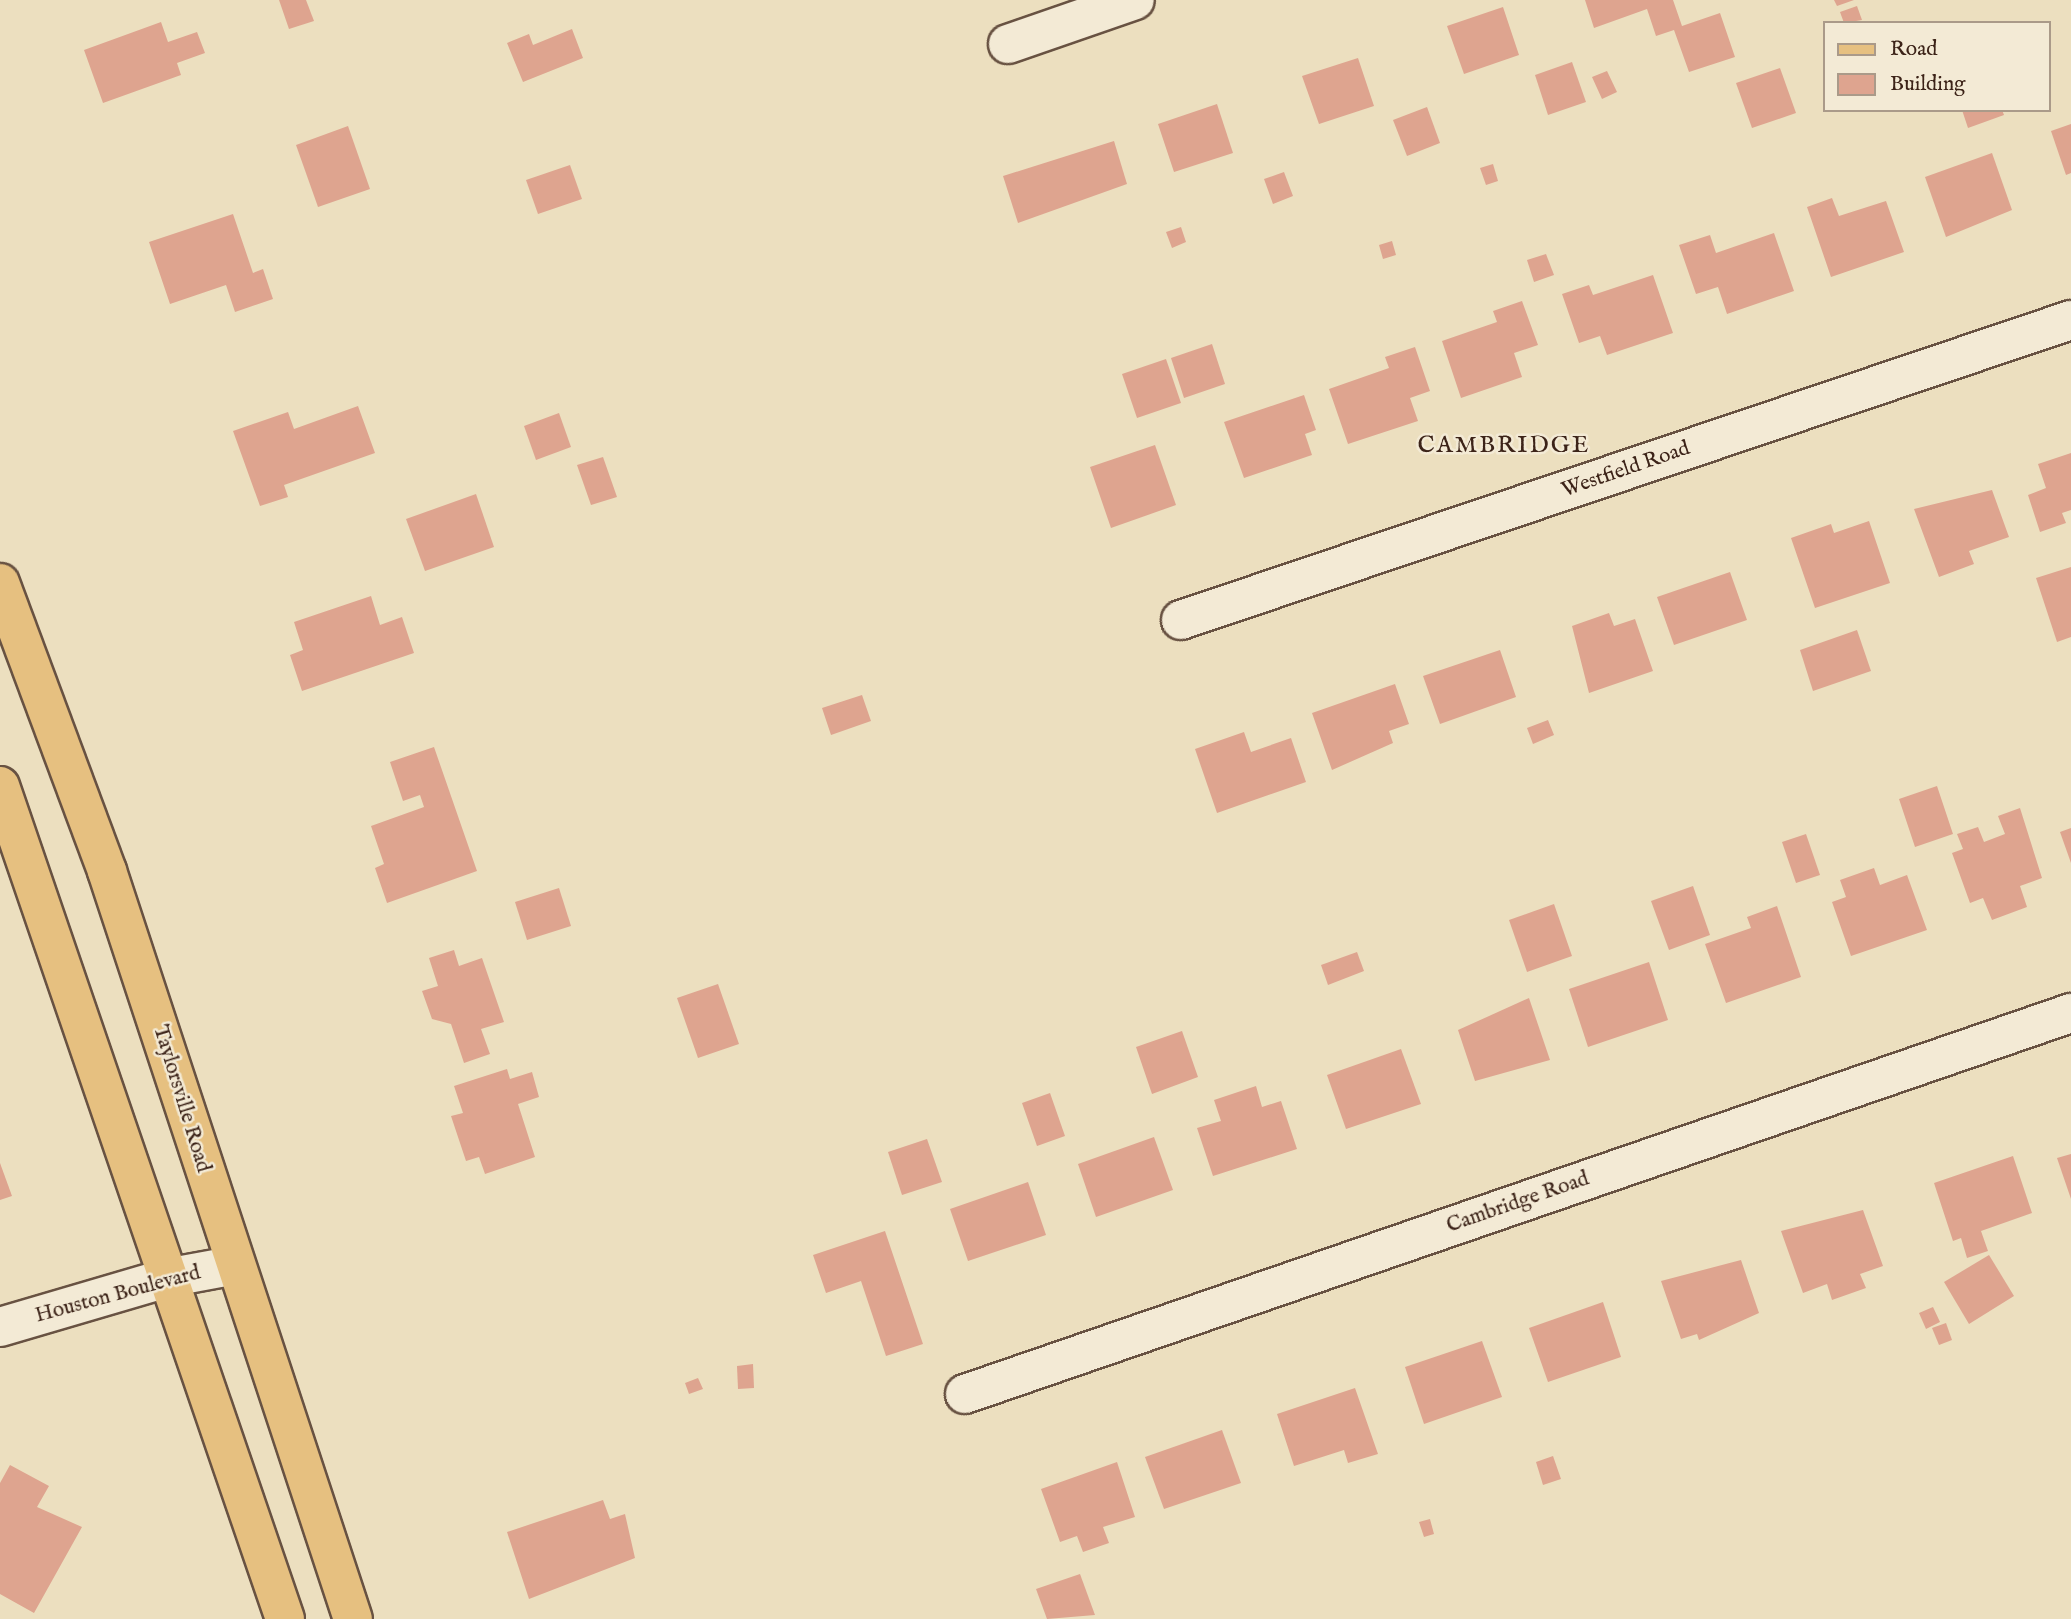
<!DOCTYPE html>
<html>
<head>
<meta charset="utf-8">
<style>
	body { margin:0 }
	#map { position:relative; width:2071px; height:1619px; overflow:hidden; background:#ecdfbf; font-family:"IM FELL English",serif }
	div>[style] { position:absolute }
	.building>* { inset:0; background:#dea48f }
	.roads { filter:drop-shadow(2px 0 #685242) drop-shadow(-2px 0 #685242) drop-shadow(0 2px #685242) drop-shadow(0 -2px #685242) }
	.street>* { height:38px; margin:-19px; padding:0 19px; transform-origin:19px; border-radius:19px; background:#f3ead5 }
	.primary>* { height:38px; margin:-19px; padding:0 19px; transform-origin:19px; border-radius:19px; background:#e6c080 }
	span { translate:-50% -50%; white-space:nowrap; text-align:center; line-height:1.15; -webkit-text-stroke:5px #f3ead5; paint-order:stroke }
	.street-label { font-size:21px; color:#3c2318 }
	.quarter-label { font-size:24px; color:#3c2318; letter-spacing:2px }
	.legend { position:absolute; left:1823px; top:21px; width:228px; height:91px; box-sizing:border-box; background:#f3ead5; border:2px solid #aa9a89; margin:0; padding:9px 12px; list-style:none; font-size:21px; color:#3c2318 }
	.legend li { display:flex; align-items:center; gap:14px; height:35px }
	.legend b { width:35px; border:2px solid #aa9a89 }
</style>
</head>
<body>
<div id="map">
	<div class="building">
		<div style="clip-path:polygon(279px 0,306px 0,314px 21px,289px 29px)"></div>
		<div style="clip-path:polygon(1585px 0,1673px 0,1682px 26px,1720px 13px,1735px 57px,1689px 72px,1674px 30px,1656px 36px,1647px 9px,1594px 28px)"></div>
		<div style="clip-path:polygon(1834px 0,1854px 0,1837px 6px)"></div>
		<div style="clip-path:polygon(1857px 6px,1862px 20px,1844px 23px,1840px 12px)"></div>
		<div style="clip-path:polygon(1503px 7px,1519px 55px,1464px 74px,1447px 26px)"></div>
		<div style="clip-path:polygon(161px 22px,168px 42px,197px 32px,205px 53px,177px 63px,181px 75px,103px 103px,84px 50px)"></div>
		<div style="clip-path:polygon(572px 29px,583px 58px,523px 82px,507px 43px,529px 34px,533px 45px)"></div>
		<div style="clip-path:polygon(1358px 58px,1374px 106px,1319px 124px,1302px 76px)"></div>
		<div style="clip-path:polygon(1572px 62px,1586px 102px,1548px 115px,1535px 75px)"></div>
		<div style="clip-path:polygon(1780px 68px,1796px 113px,1752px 128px,1736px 83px)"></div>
		<div style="clip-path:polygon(1607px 71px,1617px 92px,1602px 99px,1592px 77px)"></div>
		<div style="clip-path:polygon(1217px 104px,1233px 153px,1174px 172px,1158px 124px)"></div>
		<div style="clip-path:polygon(1427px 107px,1440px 143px,1407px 156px,1393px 120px)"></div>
		<div style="clip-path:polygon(1962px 110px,2002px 110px,2004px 115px,1968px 128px)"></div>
		<div style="clip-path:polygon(2071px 124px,2071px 173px,2066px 175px,2051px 131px)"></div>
		<div style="clip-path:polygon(348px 126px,370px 189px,318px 207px,296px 145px)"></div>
		<div style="clip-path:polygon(1114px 141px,1127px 184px,1018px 223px,1003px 176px)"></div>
		<div style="clip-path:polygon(1992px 153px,2012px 210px,1946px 237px,1925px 177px)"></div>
		<div style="clip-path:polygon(1493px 164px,1498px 181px,1486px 185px,1480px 168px)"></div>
		<div style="clip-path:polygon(570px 165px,582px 199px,538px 214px,526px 180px)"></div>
		<div style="clip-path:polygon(1284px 172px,1293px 196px,1273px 204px,1264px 179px)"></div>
		<div style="clip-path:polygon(1832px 198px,1839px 216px,1886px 201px,1904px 252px,1831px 277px,1807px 207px)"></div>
		<div style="clip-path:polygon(233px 214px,253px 273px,263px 269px,273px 299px,235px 312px,226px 285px,170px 304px,149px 242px)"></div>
		<div style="clip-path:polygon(1181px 227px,1186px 242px,1172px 248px,1166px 232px)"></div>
		<div style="clip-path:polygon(1774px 233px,1794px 291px,1727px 314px,1718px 287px,1696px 294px,1679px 245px,1710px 235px,1716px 253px)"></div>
		<div style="clip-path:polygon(1392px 241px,1396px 255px,1383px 259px,1379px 245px)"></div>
		<div style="clip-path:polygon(1546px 254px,1554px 275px,1534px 282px,1527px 260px)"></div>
		<div style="clip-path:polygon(1653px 275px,1673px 333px,1607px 355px,1600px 336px,1579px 343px,1562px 294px,1589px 285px,1593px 295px)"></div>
		<div style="clip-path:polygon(1522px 301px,1538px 345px,1514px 353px,1522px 377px,1461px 398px,1442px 341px,1497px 322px,1493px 311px)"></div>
		<div style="clip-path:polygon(1212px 344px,1225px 384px,1184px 398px,1171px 358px)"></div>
		<div style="clip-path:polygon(1415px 347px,1430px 391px,1410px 398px,1418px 421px,1348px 444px,1329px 389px,1389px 368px,1385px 357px)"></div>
		<div style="clip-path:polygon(1166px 359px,1181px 403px,1137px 418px,1122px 374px)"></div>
		<div style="clip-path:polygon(1304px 395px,1316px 430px,1305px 434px,1312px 455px,1244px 478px,1224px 422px)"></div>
		<div style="clip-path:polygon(358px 406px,375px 453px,284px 485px,288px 497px,260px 506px,233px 431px,288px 412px,294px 429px)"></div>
		<div style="clip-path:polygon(559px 413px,571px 447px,536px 460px,524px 426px)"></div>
		<div style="clip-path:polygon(1155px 445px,1176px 505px,1111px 528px,1090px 467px)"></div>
		<div style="clip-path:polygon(2071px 453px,2071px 510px,2062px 513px,2066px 523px,2040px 532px,2028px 495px,2046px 488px,2038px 464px)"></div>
		<div style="clip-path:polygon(603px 457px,617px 497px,591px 505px,577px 465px)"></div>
		<div style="clip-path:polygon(1992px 490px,2009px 537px,1969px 551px,1974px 564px,1939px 577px,1914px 509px)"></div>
		<div style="clip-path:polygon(476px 494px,494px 547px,425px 571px,406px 519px)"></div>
		<div style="clip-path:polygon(1869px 521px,1890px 583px,1815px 608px,1791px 538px,1831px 524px,1834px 533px)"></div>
		<div style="clip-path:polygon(2071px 567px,2071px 637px,2057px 642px,2036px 578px)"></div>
		<div style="clip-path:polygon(1730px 572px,1747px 620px,1674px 645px,1657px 597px)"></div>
		<div style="clip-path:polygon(371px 596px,380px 625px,402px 617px,414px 653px,302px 691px,290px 655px,303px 650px,294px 622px)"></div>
		<div style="clip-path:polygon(1609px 613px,1614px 626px,1635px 619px,1653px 671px,1589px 693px,1572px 626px)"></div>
		<div style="clip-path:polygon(1857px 630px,1871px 671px,1813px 691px,1800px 650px)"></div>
		<div style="clip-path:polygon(1500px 650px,1516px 697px,1440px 724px,1423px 676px)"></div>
		<div style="clip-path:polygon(1395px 684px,1409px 724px,1389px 731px,1393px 743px,1332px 770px,1312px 713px)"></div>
		<div style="clip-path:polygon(862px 695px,871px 721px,831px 735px,822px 708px)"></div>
		<div style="clip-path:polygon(1548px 720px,1554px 735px,1533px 744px,1527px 728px)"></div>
		<div style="clip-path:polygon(1244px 732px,1251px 752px,1291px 738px,1306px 782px,1217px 813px,1195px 749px)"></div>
		<div style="clip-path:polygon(434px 747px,477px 871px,387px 903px,375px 868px,384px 864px,371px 826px,424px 807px,420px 795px,403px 801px,390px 762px)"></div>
		<div style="clip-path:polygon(1937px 786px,1953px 834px,1915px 847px,1899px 799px)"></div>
		<div style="clip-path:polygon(2020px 808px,2042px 878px,2020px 886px,2027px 907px,1992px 920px,1983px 898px,1970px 903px,1952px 853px,1963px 849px,1957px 834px,1978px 827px,1984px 842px,2005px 834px,1998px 816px)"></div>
		<div style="clip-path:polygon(2071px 828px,2071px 863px,2060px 832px)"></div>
		<div style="clip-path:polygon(1806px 834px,1820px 875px,1796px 883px,1782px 842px)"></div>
		<div style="clip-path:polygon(1874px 868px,1880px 885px,1907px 875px,1927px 930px,1851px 956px,1832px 902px,1846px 897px,1840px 880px)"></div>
		<div style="clip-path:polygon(1693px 886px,1710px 935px,1669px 950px,1651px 901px)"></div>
		<div style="clip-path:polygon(559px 888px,571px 926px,527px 940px,515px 902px)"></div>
		<div style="clip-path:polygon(1554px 904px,1572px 956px,1527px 972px,1509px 920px)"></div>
		<div style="clip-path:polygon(1777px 906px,1801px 977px,1726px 1003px,1705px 944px,1751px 928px,1747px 917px)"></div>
		<div style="clip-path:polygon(454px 950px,459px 966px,482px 958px,504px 1022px,481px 1029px,490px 1054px,464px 1063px,451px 1024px,432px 1019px,422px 991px,438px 986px,429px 958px)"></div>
		<div style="clip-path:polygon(1357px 952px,1364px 971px,1328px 985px,1321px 965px)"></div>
		<div style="clip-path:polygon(1649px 962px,1668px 1020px,1588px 1047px,1569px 989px)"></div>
		<div style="clip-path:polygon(718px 984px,739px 1044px,698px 1058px,677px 998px)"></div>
		<div style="clip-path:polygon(1529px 998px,1550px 1060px,1475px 1081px,1458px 1030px)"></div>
		<div style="clip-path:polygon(1182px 1031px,1198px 1077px,1152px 1094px,1136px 1047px)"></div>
		<div style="clip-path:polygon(1401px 1049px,1421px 1104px,1346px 1129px,1327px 1075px)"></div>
		<div style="clip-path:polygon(507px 1069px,510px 1079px,532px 1072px,539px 1097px,518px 1104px,535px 1157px,485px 1174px,479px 1157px,466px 1161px,451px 1116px,463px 1113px,454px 1086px)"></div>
		<div style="clip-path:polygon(1256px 1086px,1262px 1107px,1281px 1101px,1297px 1149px,1213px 1176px,1197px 1128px,1221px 1121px,1214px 1100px)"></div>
		<div style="clip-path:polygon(1050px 1093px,1065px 1136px,1037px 1146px,1022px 1103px)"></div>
		<div style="clip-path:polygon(1154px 1137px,1173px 1190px,1096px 1217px,1078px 1164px)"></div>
		<div style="clip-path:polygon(927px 1139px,942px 1182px,902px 1195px,888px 1152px)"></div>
		<div style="clip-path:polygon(2071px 1154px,2071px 1199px,2057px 1158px)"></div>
		<div style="clip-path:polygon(2013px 1156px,2032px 1213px,1981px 1231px,1988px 1251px,1967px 1258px,1961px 1238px,1953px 1241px,1934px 1183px)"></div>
		<div style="clip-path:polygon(0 1163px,12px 1196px,0 1200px)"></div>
		<div style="clip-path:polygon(1028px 1182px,1046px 1235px,968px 1261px,950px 1209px)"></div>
		<div style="clip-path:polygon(1863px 1210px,1883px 1266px,1860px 1274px,1866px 1288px,1832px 1300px,1827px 1284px,1803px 1293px,1781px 1231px)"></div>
		<div style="clip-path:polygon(885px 1231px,923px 1344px,886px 1356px,861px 1281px,826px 1293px,813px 1255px)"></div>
		<div style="clip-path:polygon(1989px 1255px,2014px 1296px,1969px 1324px,1944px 1282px)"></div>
		<div style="clip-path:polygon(1741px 1260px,1759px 1313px,1699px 1340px,1697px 1334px,1681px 1339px,1661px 1281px)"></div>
		<div style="clip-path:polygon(1603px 1302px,1621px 1357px,1548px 1382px,1529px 1328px)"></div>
		<div style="clip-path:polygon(1933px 1307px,1940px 1322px,1926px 1329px,1919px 1313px)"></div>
		<div style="clip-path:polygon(1946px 1323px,1952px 1340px,1939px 1345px,1932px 1328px)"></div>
		<div style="clip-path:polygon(1482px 1341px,1502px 1397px,1424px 1424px,1405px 1367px)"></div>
		<div style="clip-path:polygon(753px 1364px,754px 1388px,738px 1389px,737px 1366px)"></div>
		<div style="clip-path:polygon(698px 1378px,703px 1389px,689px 1394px,685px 1383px)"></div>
		<div style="clip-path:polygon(1355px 1388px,1378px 1454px,1348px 1463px,1344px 1450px,1294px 1466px,1277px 1414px)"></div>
		<div style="clip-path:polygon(1222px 1430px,1241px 1483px,1164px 1509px,1145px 1457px)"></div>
		<div style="clip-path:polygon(1553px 1456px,1561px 1479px,1543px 1485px,1536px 1462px)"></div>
		<div style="clip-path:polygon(1117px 1462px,1135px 1517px,1103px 1527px,1109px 1543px,1083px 1552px,1077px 1536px,1060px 1542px,1041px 1489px)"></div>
		<div style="clip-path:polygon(10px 1465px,49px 1486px,37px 1507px,82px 1527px,34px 1613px,0 1594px,0 1483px)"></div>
		<div style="clip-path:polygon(603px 1500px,610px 1519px,625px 1514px,635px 1558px,529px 1599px,507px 1532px)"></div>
		<div style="clip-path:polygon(1430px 1519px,1434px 1534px,1424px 1537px,1419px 1522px)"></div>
		<div style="clip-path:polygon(1080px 1574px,1095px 1615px,1047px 1619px,1036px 1589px)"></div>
	</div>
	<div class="roads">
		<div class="street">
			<div style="left:1008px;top:44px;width:134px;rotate:-19.1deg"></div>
			<div style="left:1181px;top:620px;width:939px;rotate:-18.63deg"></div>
			<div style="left:0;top:1327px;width:173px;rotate:-16.4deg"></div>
			<div style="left:166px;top:1278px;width:71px;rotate:-10.5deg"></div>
			<div style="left:965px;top:1394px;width:1170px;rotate:-19.01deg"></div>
		</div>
		<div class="primary">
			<div style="left:0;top:583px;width:307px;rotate:69.6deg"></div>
			<div style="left:107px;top:871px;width:787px;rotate:71.8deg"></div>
			<div style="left:0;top:786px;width:880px;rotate:71.11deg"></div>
		</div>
	</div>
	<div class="street-label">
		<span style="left:1626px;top:470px;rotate:-19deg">Westfield Road</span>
		<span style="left:181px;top:1099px;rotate:73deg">Taylorsville Road</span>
		<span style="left:1518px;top:1203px;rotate:-19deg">Cambridge Road</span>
		<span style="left:118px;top:1295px;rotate:-15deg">Houston Boulevard</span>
	</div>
	<div class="quarter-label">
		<span style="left:1504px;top:446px">CAMBRIDGE</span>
	</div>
	<ul class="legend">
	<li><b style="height:9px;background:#e6c080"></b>Road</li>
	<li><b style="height:19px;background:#dea48f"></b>Building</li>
	</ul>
</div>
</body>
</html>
